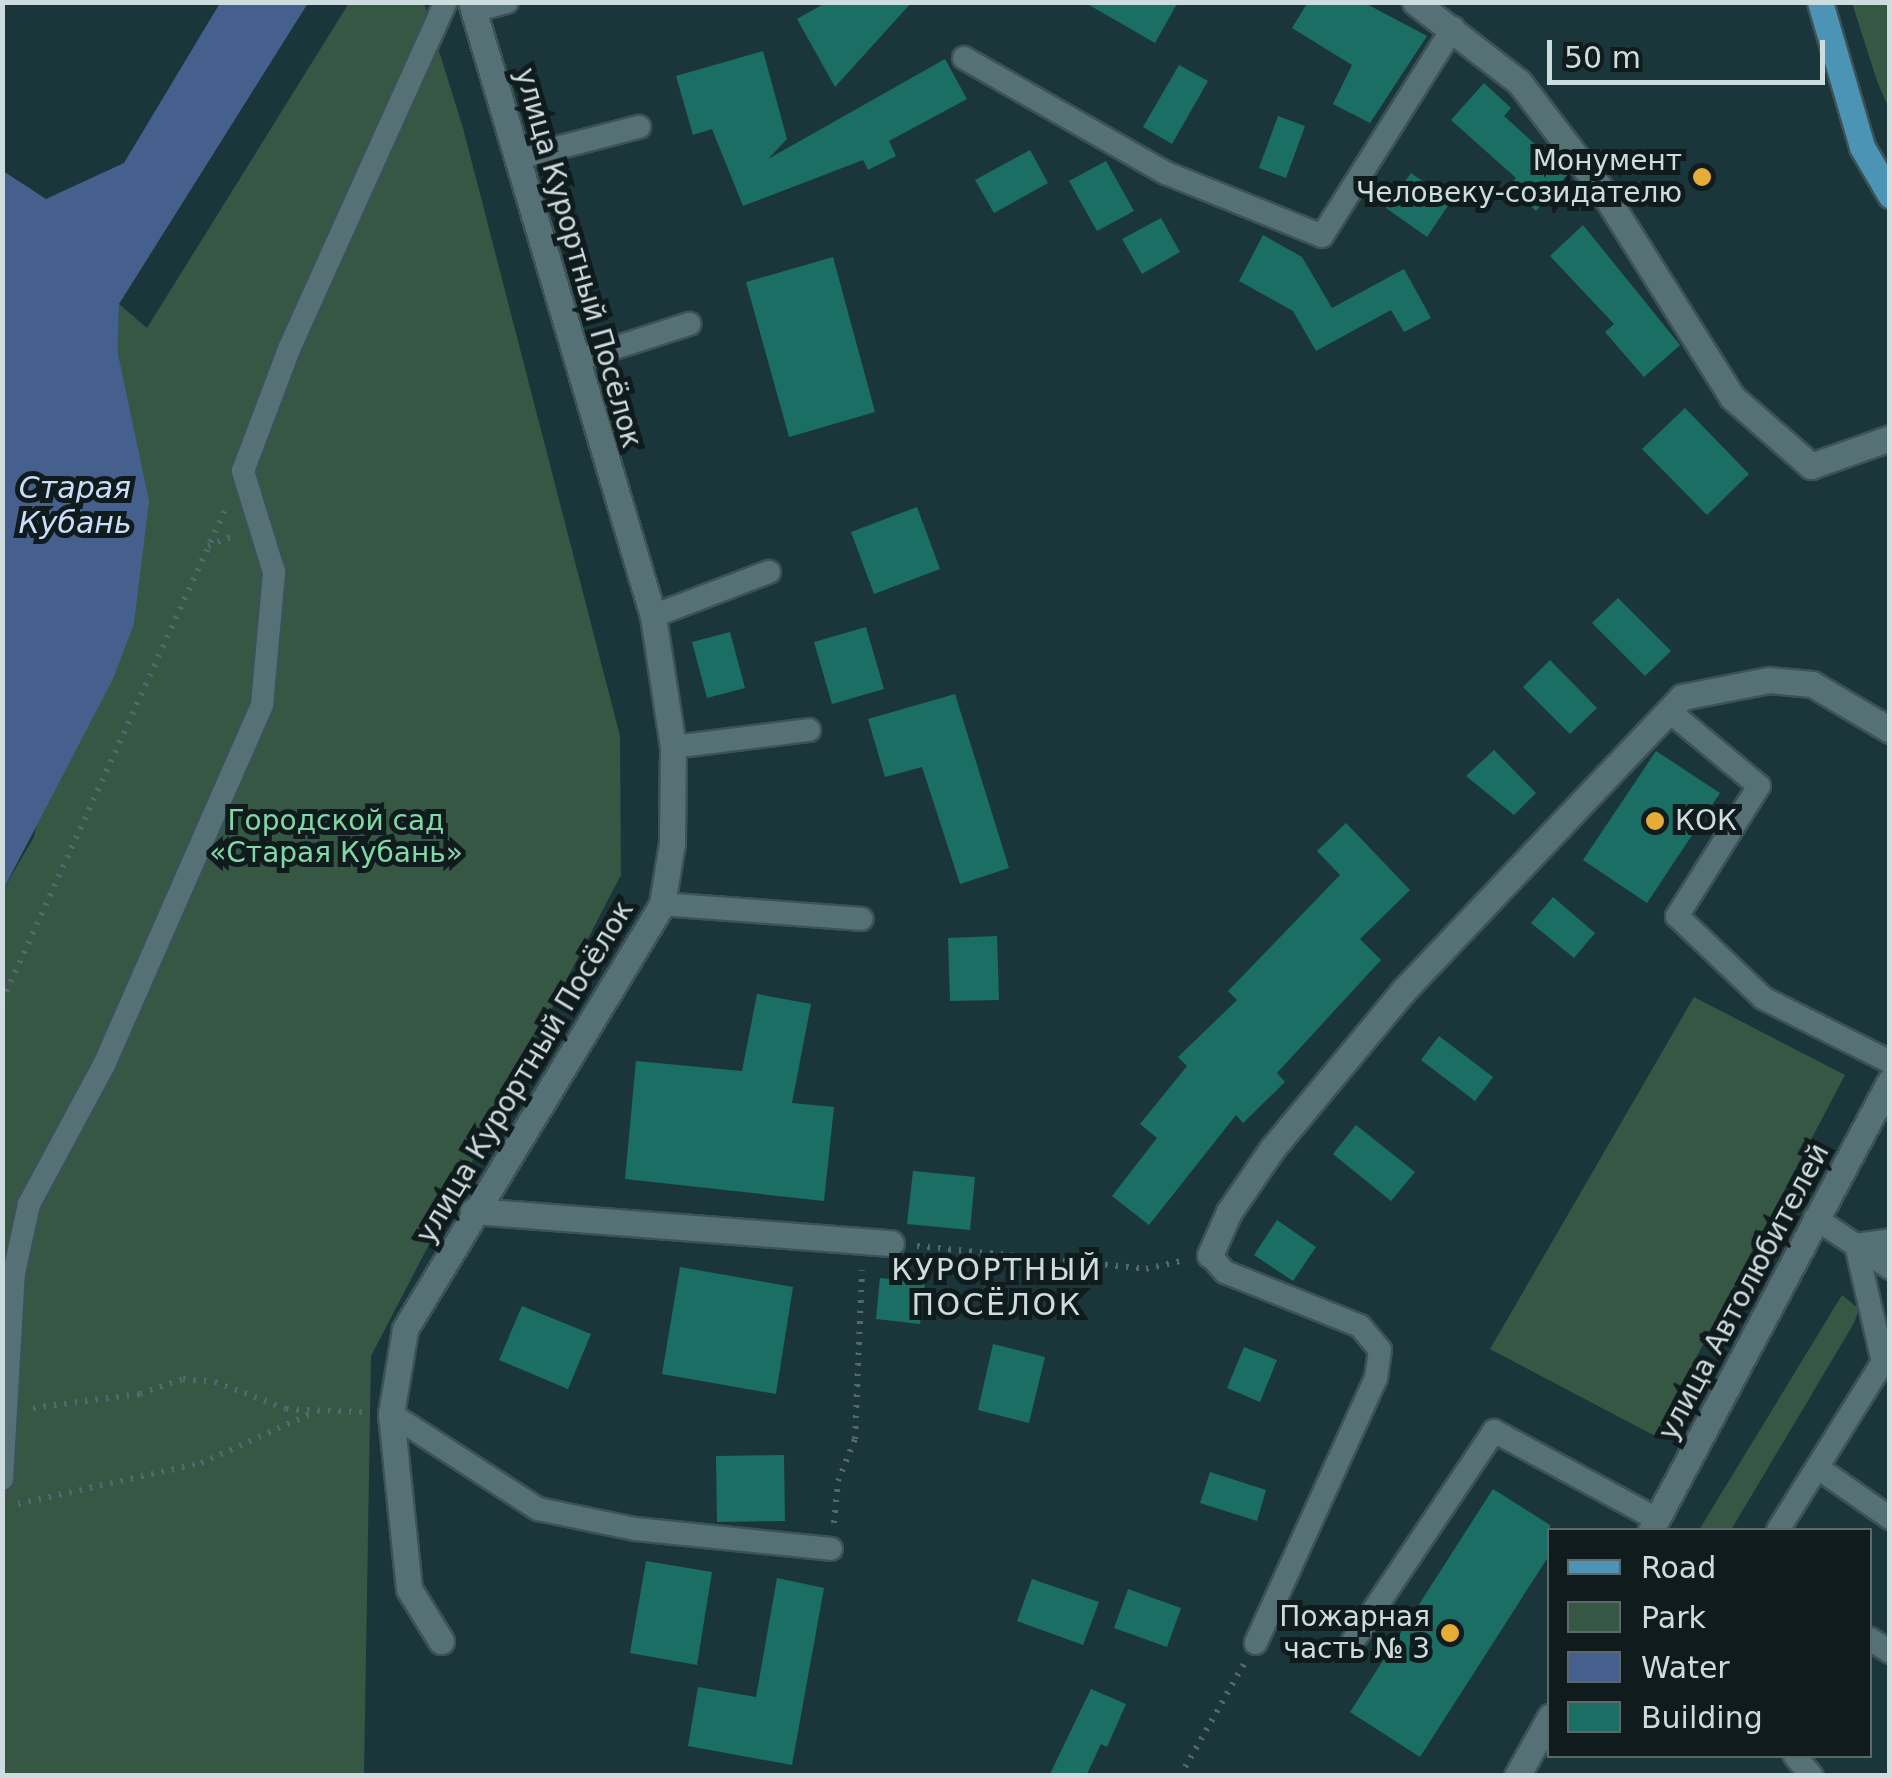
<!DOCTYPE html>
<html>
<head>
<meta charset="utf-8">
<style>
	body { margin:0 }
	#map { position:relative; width:1892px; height:1778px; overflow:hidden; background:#1b363a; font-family:"DejaVu Sans",sans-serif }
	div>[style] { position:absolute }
	.green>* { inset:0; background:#355743 }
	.water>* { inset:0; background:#45608c }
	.building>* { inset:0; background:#1b6e64 }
	.path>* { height:6px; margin-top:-3px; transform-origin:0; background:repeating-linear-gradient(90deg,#51686c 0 2.5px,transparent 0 10.5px) }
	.roads { filter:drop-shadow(2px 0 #3c5256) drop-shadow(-2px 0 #3c5256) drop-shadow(0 2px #3c5256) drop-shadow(0 -2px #3c5256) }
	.lane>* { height:22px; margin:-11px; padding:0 11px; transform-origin:11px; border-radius:11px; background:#557175 }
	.street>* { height:25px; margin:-12.5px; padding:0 12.5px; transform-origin:12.5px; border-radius:12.5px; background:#557175 }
	.secondary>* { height:25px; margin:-12.5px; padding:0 12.5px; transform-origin:12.5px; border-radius:12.5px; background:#557175 }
	.primary>* { height:25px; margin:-12.5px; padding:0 12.5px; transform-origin:12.5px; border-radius:12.5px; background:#4b94b5 }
	.dots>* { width:28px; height:28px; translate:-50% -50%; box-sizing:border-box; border:5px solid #101b1d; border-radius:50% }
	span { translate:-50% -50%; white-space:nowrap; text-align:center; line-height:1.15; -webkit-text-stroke:10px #101b1d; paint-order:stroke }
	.poi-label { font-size:28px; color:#cddcde }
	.right { translate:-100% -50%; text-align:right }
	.left { translate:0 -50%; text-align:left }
	.street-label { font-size:28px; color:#cddcde }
	.park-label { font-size:28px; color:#83d7a7 }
	.water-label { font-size:30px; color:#cbddf9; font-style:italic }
	.neighbourhood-label { font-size:30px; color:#cddcde; letter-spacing:2.5px }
	.frame { position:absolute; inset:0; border:5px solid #cddcde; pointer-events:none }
	.legend { position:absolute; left:1547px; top:1528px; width:325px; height:230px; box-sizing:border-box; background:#101b1d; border:2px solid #5c686a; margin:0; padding:12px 18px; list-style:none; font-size:30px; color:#cddcde }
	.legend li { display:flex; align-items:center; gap:20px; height:50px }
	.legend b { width:50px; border:2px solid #5c686a }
	.scale { position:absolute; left:1547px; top:40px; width:278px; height:45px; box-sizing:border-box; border:5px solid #cddcde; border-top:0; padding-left:12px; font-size:30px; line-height:35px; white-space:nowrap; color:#cddcde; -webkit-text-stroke:8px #101b1d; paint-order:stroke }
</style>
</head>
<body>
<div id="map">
	<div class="green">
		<div style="clip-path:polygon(349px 3px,424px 3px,463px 128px,620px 736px,621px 875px,371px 1356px,364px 1775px,3px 1776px,3px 890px,34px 837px,118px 354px,119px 304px,147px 328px)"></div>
		<div style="clip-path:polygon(1852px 3px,1889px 3px,1889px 109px,1877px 81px)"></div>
		<div style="clip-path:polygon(1694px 997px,1845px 1075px,1655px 1436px,1490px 1349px)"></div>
		<div style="clip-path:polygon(1842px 1295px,1859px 1309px,1854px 1323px,1731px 1530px,1699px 1530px)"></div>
	</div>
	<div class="water">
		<div style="clip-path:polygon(220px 3px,308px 3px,119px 304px,118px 354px,149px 501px,134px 624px,113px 679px,3px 890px,3px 171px,46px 199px,124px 163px)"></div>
	</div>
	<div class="building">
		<div style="clip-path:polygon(827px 2px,912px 2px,835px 87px,797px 19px)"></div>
		<div style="clip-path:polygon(1084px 2px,1178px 2px,1155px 43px)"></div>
		<div style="clip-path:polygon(1308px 2px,1363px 2px,1427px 36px,1370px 123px,1333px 104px,1352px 65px,1292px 28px)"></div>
		<div style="clip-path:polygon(763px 51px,787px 139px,768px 159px,945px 59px,967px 99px,889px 141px,896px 156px,868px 170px,863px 160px,743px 206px,712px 129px,693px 135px,676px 76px)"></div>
		<div style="clip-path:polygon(1179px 65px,1208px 81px,1172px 144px,1143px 127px)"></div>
		<div style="clip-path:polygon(1484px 83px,1511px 108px,1504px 116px,1568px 174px,1536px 211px,1508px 186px,1516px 178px,1451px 120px)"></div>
		<div style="clip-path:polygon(1278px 116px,1305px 126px,1286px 178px,1259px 168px)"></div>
		<div style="clip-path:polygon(1030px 150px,1048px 183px,994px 213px,975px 180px)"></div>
		<div style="clip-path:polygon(1106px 161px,1134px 211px,1097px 231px,1069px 181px)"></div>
		<div style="clip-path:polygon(1411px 173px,1451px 201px,1427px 237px,1386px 208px)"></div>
		<div style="clip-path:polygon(1161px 218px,1180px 252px,1142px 274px,1122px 239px)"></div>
		<div style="clip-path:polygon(1583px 225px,1680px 345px,1644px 377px,1605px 332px,1614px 324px,1550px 256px)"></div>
		<div style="clip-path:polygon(1263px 235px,1302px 257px,1332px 308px,1404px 269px,1431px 318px,1404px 332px,1391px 310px,1316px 351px,1293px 311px,1239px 281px)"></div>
		<div style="clip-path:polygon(833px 257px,875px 412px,789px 437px,746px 282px)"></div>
		<div style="clip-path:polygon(1685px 408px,1749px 474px,1707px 515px,1642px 449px)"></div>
		<div style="clip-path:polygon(917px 507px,940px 569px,874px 594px,851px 532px)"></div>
		<div style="clip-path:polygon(1618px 598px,1671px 651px,1645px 676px,1592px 623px)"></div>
		<div style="clip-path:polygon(866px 627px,884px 689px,832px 704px,814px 642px)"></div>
		<div style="clip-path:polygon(730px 632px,745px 688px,707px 698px,692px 642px)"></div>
		<div style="clip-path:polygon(1550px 660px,1597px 708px,1570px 734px,1523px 687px)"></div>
		<div style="clip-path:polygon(955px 694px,1009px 868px,960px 884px,922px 767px,885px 777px,868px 719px)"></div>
		<div style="clip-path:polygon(1494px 750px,1536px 793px,1514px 815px,1466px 776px)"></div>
		<div style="clip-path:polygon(1656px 751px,1720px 793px,1647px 903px,1583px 860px)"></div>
		<div style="clip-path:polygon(1346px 823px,1410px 890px,1360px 939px,1381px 960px,1277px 1073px,1285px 1082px,1243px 1123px,1236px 1115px,1149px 1225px,1112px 1196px,1157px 1138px,1140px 1124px,1187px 1066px,1178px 1057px,1237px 1000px,1228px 991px,1340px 875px,1317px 851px)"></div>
		<div style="clip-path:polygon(1553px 897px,1595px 933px,1574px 958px,1531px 923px)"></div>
		<div style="clip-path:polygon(997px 936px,999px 1000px,950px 1001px,948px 938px)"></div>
		<div style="clip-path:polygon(757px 994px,811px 1004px,792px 1103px,834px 1107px,824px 1201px,625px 1179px,636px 1061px,742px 1071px)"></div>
		<div style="clip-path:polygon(1439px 1036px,1493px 1077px,1475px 1101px,1421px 1060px)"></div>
		<div style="clip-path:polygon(1356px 1125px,1415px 1172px,1391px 1201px,1333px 1154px)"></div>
		<div style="clip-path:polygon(913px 1171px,975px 1177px,970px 1230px,907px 1224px)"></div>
		<div style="clip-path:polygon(1277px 1220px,1316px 1247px,1293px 1281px,1254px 1255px)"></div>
		<div style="clip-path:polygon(680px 1267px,793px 1287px,776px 1394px,662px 1374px)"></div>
		<div style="clip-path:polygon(880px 1278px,925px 1283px,920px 1324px,876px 1319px)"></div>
		<div style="clip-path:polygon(522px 1306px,591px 1334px,568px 1389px,499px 1360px)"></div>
		<div style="clip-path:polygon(993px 1344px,1045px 1357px,1029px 1423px,978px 1410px)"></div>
		<div style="clip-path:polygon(1244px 1347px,1277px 1360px,1260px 1402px,1227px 1388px)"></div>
		<div style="clip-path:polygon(784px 1455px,785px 1521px,717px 1522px,716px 1456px)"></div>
		<div style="clip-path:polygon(1210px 1472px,1266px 1490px,1257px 1521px,1200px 1503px)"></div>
		<div style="clip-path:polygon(1493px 1489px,1550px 1525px,1550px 1554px,1420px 1757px,1350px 1712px)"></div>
		<div style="clip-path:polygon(646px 1561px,712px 1572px,697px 1665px,630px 1653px)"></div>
		<div style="clip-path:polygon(777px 1578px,824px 1588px,792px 1765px,688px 1746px,698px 1687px,756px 1697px)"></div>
		<div style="clip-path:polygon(1032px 1579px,1099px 1602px,1083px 1645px,1017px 1621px)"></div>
		<div style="clip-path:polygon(1128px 1589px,1181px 1608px,1167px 1647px,1114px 1628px)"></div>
		<div style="clip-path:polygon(1091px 1689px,1126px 1704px,1107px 1747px,1101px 1744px,1086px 1776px,1049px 1776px)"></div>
	</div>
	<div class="path">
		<div style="left:208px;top:546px;width:27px;rotate:-22deg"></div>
		<div style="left:2px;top:1001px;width:539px;rotate:-65.57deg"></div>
		<div style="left:917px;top:1246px;width:230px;rotate:5.7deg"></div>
		<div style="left:1146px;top:1269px;width:37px;rotate:-13deg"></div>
		<div style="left:33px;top:1408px;width:108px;rotate:-7.5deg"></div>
		<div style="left:140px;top:1394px;width:46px;rotate:-19.2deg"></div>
		<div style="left:183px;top:1379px;width:32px;rotate:5deg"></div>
		<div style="left:215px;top:1382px;width:76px;rotate:20.8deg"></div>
		<div style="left:286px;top:1409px;width:76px;rotate:2.3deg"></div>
		<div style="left:18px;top:1504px;width:188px;rotate:-12.6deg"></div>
		<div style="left:201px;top:1463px;width:120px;rotate:-24.2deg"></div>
		<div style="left:834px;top:1523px;width:42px;rotate:-84.6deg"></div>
		<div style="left:838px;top:1481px;width:45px;rotate:-68deg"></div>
		<div style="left:855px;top:1439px;width:169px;rotate:-87.6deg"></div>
		<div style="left:1180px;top:1776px;width:129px;rotate:-60.3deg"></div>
	</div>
	<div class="roads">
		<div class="lane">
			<div style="left:473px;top:11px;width:35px;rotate:-15deg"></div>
			<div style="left:964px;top:58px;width:232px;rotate:29.7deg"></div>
			<div style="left:1166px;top:173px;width:168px;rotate:22deg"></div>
			<div style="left:1322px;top:236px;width:246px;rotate:-57.8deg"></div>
			<div style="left:518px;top:158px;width:125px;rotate:-14.4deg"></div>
			<div style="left:577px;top:360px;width:118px;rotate:-17.8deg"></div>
			<div style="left:653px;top:616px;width:124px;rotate:-20.8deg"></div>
			<div style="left:1669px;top:711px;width:117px;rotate:39.8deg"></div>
			<div style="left:1759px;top:786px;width:154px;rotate:122.2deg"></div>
			<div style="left:1677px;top:916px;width:119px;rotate:43.6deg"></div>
			<div style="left:1763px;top:998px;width:142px;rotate:26.7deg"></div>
			<div style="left:673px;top:747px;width:137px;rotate:-7.1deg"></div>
			<div style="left:662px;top:904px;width:200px;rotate:4.3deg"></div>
			<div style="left:1815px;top:1218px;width:90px;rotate:33.7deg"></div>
			<div style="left:1856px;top:1245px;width:34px;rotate:-8deg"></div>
			<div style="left:1210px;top:1255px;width:23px;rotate:49deg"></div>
			<div style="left:1225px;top:1272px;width:145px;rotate:21.8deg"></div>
			<div style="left:1360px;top:1326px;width:31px;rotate:50deg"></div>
			<div style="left:1380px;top:1350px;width:28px;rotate:98deg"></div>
			<div style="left:1376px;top:1378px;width:291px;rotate:114.4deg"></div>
			<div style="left:391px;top:1414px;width:175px;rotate:32.9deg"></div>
			<div style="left:538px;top:1509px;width:99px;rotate:11.7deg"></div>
			<div style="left:635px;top:1529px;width:197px;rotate:5.8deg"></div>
			<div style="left:1818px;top:1468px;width:88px;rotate:34.8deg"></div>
			<div style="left:2px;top:1479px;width:206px;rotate:-86.7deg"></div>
			<div style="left:14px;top:1273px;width:71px;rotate:-77.7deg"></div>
			<div style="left:29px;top:1204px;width:158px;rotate:-61.7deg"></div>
			<div style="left:104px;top:1065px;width:393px;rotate:-66.3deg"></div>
			<div style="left:262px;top:705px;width:134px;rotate:-84.8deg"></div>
			<div style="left:274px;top:572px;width:106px;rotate:-107.1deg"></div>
			<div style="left:243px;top:471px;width:130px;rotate:-69.3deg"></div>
			<div style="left:289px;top:349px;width:381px;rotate:-65.7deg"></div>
			<div style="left:1778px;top:1530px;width:198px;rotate:-58deg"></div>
			<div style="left:1883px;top:1362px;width:120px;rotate:-103deg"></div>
			<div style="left:1870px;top:1639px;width:24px;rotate:33deg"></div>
			<div style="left:1349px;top:1647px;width:260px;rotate:-56.1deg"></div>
			<div style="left:1494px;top:1431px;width:185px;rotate:28.4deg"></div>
			<div style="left:1795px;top:1756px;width:26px;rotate:50deg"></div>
		</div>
		<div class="street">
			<div style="left:1415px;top:2px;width:131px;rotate:37.6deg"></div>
			<div style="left:1519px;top:82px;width:138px;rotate:52.6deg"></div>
			<div style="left:1603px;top:192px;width:242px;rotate:57.8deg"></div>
			<div style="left:1732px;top:397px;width:105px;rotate:41.1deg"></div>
			<div style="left:1811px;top:466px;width:84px;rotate:-19.5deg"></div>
			<div style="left:473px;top:1211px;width:419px;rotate:4.4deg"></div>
			<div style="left:1210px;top:1255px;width:47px;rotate:-66.2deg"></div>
			<div style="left:1229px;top:1212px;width:76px;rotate:-55.7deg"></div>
			<div style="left:1272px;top:1149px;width:207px;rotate:-50.3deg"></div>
			<div style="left:1404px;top:990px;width:404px;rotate:-46.5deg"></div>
			<div style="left:1682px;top:697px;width:89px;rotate:-11.1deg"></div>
			<div style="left:1769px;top:680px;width:43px;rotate:5.3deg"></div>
			<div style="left:1812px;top:684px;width:91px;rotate:30.5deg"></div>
			<div style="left:441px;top:1641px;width:61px;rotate:-121.6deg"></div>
			<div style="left:409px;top:1589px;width:176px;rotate:-95.9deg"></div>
			<div style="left:391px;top:1414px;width:86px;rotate:-80.6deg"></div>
			<div style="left:405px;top:1329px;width:497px;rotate:-58.8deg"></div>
			<div style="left:662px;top:904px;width:62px;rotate:-80.7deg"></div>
			<div style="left:672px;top:843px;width:96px;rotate:-89.4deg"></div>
			<div style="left:673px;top:747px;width:133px;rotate:-98.7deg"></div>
			<div style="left:653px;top:616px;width:640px;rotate:-106.51deg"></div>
		</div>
		<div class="secondary">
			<div style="left:1651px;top:1530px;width:509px;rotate:-61.97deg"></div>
			<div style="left:1517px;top:1776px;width:68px;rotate:-60.8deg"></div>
		</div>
		<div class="primary">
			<div style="left:1820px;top:2px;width:151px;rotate:73.8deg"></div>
			<div style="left:1862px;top:147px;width:56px;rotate:59.7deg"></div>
		</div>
	</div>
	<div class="dots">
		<div style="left:1702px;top:177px;background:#e6ad36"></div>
		<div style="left:1655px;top:821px;background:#e6ad36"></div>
		<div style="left:1450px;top:1633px;background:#e6ad36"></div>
	</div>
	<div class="poi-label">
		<span class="right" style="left:1682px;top:177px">Монумент<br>Человеку-созидателю</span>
		<span class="left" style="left:1675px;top:821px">КОК</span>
		<span class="right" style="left:1430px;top:1633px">Пожарная<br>часть № 3</span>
	</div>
	<div class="street-label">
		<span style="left:578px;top:258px;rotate:74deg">улица Курортный Посёлок</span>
		<span style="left:525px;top:1072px;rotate:-59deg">улица Курортный Посёлок</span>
		<span style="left:1744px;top:1292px;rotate:-62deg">улица Автолюбителей</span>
	</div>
	<div class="park-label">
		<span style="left:336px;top:837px">Городской сад<br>«Старая Кубань»</span>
	</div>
	<div class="water-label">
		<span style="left:75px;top:505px">Старая<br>Кубань</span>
	</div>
	<div class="neighbourhood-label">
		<span style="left:997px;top:1287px">КУРОРТНЫЙ<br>ПОСЁЛОК</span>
	</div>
	<div class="frame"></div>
	<ul class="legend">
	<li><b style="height:12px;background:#4b94b5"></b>Road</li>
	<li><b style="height:28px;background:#355743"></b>Park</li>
	<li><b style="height:28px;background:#45608c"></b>Water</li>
	<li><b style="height:28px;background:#1b6e64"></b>Building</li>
	</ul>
	<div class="scale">50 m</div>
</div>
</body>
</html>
